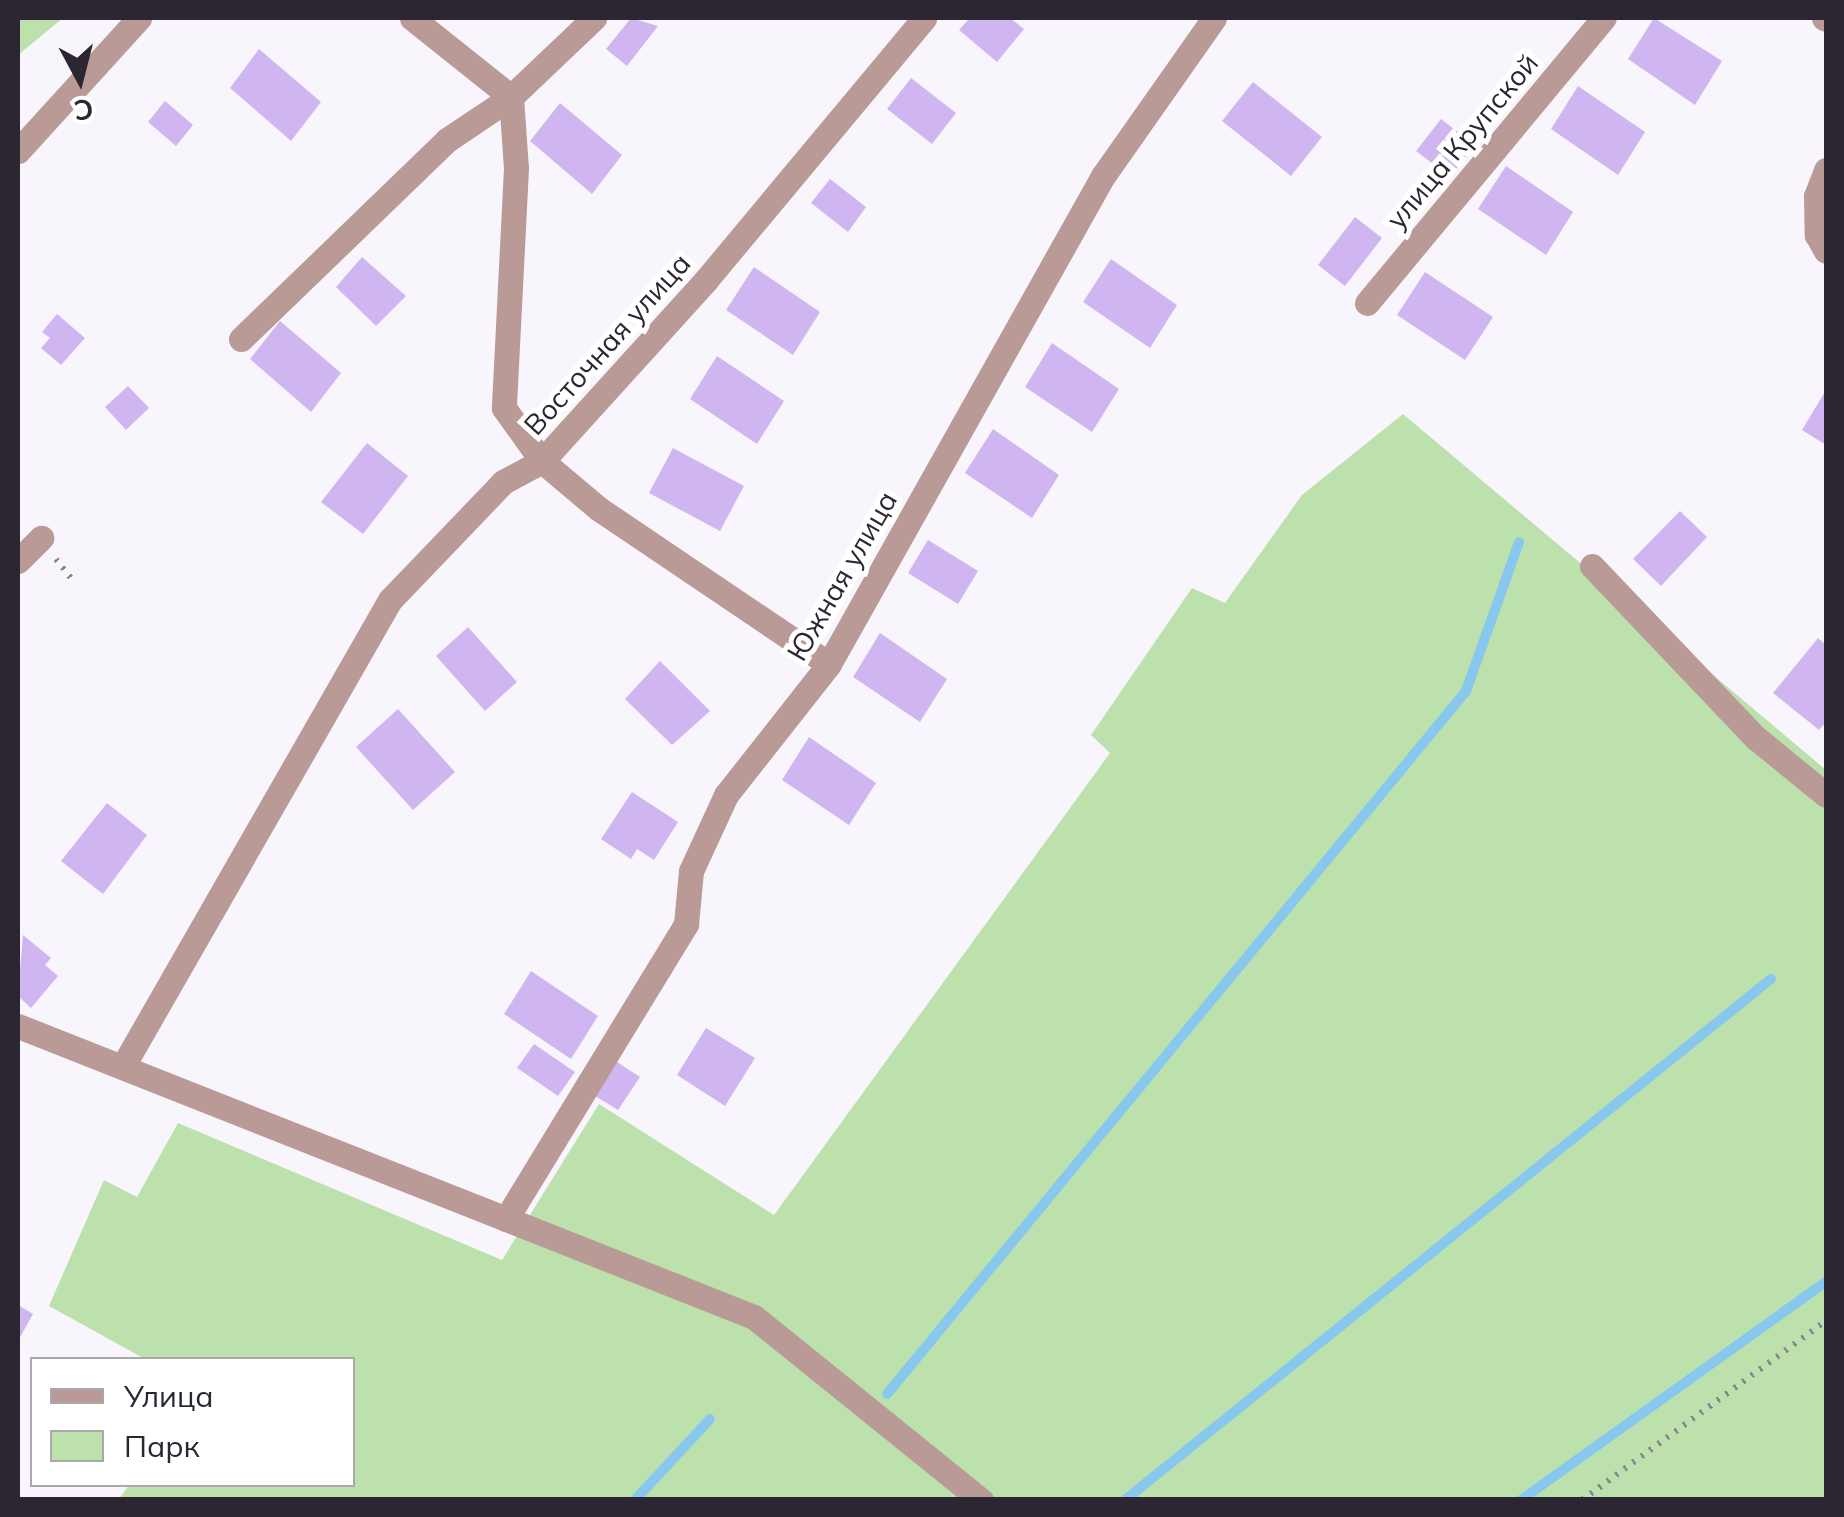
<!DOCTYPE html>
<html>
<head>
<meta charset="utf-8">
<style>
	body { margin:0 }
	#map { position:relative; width:1844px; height:1517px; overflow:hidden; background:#f8f6fc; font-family:Mulish,sans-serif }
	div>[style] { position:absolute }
	.green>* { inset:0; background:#bce1ac }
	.stream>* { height:10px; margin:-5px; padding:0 5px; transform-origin:5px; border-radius:5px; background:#88c7ee }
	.building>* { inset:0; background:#d0b6f1 }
	.path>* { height:6px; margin-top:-3px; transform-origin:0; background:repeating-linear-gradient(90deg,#8a868f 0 2.5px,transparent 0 10.5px) }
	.minor>* { height:25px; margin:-12.5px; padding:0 12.5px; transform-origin:12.5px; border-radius:12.5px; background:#ba9a97 }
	span { translate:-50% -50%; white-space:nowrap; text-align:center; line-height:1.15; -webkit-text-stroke:10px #fff; paint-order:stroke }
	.street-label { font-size:28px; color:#2b2632 }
	.frame { position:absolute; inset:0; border:20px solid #2b2632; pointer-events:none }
	.legend { position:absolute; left:30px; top:1357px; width:325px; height:130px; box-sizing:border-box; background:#fff; border:2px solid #aaa8ad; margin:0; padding:12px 18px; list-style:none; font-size:30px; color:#2b2632 }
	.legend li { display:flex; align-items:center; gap:20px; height:50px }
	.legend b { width:50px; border:2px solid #aaa8ad }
	.north { position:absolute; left:30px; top:30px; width:100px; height:100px; -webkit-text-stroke:8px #fff; paint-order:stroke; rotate:173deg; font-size:28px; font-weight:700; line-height:40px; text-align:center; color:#2b2632 }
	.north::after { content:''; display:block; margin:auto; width:35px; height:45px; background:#2b2632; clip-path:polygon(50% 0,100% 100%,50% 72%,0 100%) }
</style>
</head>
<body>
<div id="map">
	<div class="green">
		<div style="clip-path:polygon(18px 18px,63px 18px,18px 55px)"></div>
		<div style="clip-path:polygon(1403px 414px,1826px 770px,1826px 1499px,119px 1499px,129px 1485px,352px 1484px,352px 1360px,145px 1359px,49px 1306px,104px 1180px,137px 1197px,178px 1123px,502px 1260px,599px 1104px,774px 1215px,1110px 753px,1091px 735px,1192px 588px,1225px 603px,1302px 495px)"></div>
	</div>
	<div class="stream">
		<div style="left:887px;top:1394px;width:911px;rotate:-50.52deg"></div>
		<div style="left:1466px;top:691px;width:158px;rotate:-70.4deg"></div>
		<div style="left:635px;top:1500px;width:110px;rotate:-47.2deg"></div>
		<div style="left:1125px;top:1500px;width:830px;rotate:-38.89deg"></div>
		<div style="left:1521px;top:1500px;width:375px;rotate:-35.6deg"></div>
	</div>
	<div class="building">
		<div style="clip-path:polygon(631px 18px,658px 26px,627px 66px,606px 49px)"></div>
		<div style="clip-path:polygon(970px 18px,1010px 18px,1024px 29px,997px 62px,959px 30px)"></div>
		<div style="clip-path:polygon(1654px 18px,1722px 61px,1695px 105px,1628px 59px)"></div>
		<div style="clip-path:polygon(259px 49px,321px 102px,291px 141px,230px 88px)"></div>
		<div style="clip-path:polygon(911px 78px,956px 113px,932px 144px,887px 109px)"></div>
		<div style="clip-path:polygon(1253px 82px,1322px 137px,1291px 176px,1222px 121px)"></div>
		<div style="clip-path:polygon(1578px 86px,1645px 132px,1618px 175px,1551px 129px)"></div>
		<div style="clip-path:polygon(165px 101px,193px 125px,176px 146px,148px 122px)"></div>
		<div style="clip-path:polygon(560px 103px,622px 155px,592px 194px,530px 141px)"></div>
		<div style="clip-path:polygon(1441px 119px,1475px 145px,1450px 177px,1416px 151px)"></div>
		<div style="clip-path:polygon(1506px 166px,1573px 212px,1546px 255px,1478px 209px)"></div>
		<div style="clip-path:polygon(830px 179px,866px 207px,848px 232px,811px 203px)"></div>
		<div style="clip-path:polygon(1355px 217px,1382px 238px,1345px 286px,1318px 265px)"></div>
		<div style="clip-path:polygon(362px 257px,406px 296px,376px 326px,336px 287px)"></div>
		<div style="clip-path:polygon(1111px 259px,1177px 305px,1150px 348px,1083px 302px)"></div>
		<div style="clip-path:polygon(754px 267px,820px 312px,793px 355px,726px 310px)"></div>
		<div style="clip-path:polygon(1425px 272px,1493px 317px,1465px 360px,1397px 315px)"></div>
		<div style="clip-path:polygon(57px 314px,85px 338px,61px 365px,41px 348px,50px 338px,42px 332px)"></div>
		<div style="clip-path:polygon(280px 321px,341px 373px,311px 412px,250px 359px)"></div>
		<div style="clip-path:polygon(1052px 343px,1119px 389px,1092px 432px,1025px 387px)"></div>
		<div style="clip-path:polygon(717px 356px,784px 401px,757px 444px,690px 399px)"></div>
		<div style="clip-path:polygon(128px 386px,149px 408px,126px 430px,105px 407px)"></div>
		<div style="clip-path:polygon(1826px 390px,1826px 445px,1802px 430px)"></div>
		<div style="clip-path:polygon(993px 429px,1059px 475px,1032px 518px,965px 473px)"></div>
		<div style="clip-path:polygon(367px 443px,408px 476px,363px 534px,321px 502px)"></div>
		<div style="clip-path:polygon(673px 448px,744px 486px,720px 531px,649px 493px)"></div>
		<div style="clip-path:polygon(1680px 511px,1707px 537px,1661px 586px,1633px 559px)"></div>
		<div style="clip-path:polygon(928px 540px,978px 571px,958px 604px,908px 573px)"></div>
		<div style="clip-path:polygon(468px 627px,517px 682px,485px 711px,436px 656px)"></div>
		<div style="clip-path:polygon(880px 633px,947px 679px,920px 722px,853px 677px)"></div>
		<div style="clip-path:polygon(1818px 638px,1826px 645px,1826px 722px,1819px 730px,1773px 693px)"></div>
		<div style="clip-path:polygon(660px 661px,710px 711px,672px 745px,625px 699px)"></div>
		<div style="clip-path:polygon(398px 709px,455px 772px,413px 810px,356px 747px)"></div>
		<div style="clip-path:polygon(809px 737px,876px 783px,849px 825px,782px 780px)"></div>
		<div style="clip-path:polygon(632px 792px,678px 822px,654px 860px,637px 849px,631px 859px,601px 839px)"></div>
		<div style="clip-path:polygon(107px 803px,147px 835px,103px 894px,61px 861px)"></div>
		<div style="clip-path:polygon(23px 935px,51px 958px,45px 965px,58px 976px,31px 1008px,18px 996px)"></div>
		<div style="clip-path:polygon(531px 971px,598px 1016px,571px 1059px,504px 1014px)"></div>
		<div style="clip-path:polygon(706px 1028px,755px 1058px,725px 1106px,677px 1075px)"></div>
		<div style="clip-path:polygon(534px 1044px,575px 1072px,558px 1096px,517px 1068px)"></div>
		<div style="clip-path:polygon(617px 1062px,640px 1077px,618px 1110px,595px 1096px)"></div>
		<div style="clip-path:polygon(18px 1305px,33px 1314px,18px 1341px)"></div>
	</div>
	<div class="path">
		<div style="left:56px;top:559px;width:24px;rotate:52deg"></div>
		<div style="left:1582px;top:1500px;width:303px;rotate:-36.3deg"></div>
	</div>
	<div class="minor">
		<div style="left:412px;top:18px;width:127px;rotate:38.6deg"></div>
		<div style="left:511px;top:97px;width:71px;rotate:86deg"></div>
		<div style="left:516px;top:168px;width:240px;rotate:92.9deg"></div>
		<div style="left:504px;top:408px;width:65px;rotate:54.4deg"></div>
		<div style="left:542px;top:461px;width:75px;rotate:40.1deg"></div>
		<div style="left:599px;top:509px;width:277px;rotate:34deg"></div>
		<div style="left:1824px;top:18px;width:2px;rotate:27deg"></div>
		<div style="left:18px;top:151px;width:180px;rotate:-47.7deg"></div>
		<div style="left:1826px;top:170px;width:28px;rotate:111deg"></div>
		<div style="left:1816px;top:196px;width:39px;rotate:89deg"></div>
		<div style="left:1817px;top:235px;width:18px;rotate:61deg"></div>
		<div style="left:1367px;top:303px;width:371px;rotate:-50.3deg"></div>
		<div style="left:241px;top:339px;width:286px;rotate:-44deg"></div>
		<div style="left:447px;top:140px;width:77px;rotate:-33.9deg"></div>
		<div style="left:511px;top:97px;width:115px;rotate:-43.6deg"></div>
		<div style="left:18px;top:561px;width:33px;rotate:-45deg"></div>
		<div style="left:1592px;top:566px;width:238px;rotate:46.4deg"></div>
		<div style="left:1756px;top:738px;width:90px;rotate:39.2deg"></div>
		<div style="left:18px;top:1026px;width:791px;rotate:21.57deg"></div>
		<div style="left:754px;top:1317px;width:292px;rotate:38.9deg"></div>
		<div style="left:123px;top:1066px;width:537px;rotate:-60.19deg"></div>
		<div style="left:390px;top:600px;width:163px;rotate:-46.2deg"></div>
		<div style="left:503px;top:482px;width:44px;rotate:-28.3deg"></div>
		<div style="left:542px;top:461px;width:244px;rotate:-47.8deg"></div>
		<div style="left:706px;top:280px;width:341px;rotate:-50.2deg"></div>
		<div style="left:506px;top:1219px;width:346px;rotate:-58.6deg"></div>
		<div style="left:686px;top:924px;width:53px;rotate:-84.6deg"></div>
		<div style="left:691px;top:871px;width:84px;rotate:-65.3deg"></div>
		<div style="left:726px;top:795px;width:167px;rotate:-51.8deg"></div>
		<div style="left:829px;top:664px;width:560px;rotate:-60.69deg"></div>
		<div style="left:1103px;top:176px;width:193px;rotate:-54.9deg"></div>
	</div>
	<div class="street-label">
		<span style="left:1462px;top:141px;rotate:-50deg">улица Крупской</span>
		<span style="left:607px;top:344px;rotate:-48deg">Восточная улица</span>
		<span style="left:842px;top:576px;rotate:-60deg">Южная улица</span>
	</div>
	<div class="frame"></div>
	<ul class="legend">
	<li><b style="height:12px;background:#ba9a97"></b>Улица</li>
	<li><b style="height:28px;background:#bce1ac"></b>Парк</li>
	</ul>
	<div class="north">С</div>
</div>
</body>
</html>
